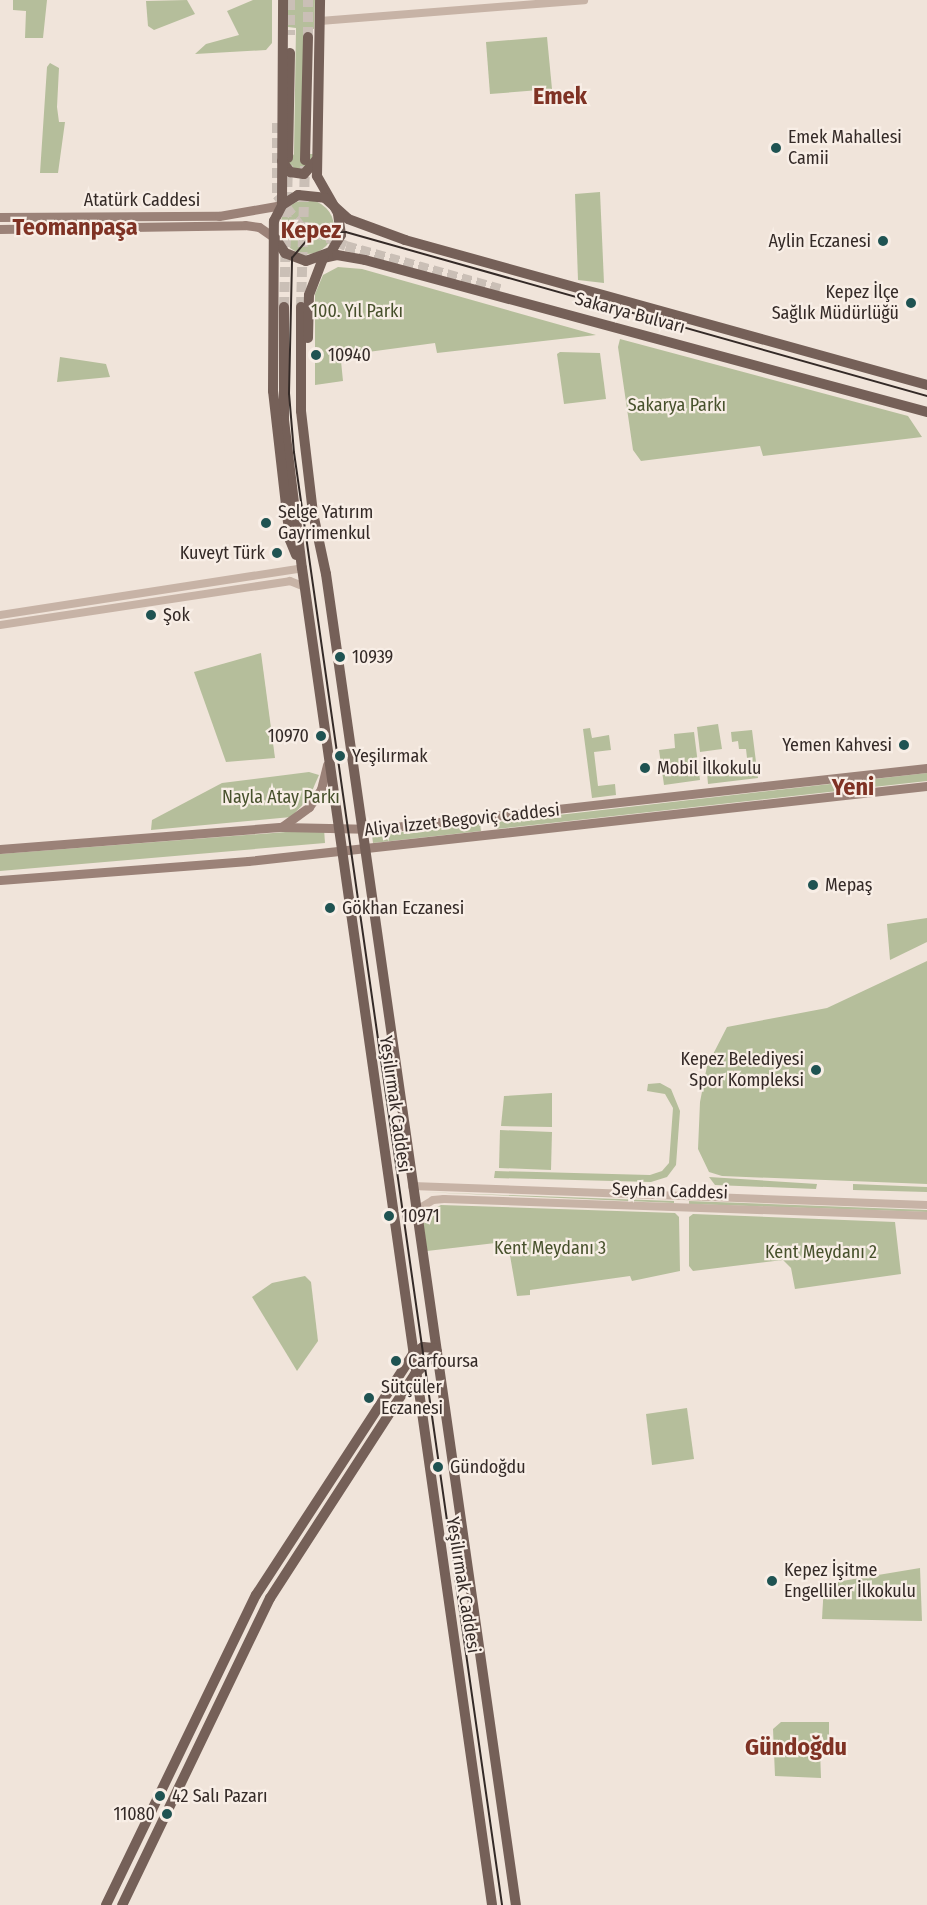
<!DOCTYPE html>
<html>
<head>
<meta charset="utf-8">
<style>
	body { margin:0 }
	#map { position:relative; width:927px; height:1905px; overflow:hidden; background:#f0e4da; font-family:"Fira Sans Condensed",sans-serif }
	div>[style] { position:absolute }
	.green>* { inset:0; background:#b5be9b }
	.round { border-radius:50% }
	.primary-tunnel>* { height:10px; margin-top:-5px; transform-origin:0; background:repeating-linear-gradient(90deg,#cabfb6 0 10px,transparent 0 15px) }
	.tertiary>* { height:8px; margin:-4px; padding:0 4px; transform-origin:4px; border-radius:4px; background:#c7b3a6 }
	.secondary>* { height:9px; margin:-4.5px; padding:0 4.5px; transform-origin:4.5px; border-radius:4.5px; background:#9b8278 }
	.primary>* { height:10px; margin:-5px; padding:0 5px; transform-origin:5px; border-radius:5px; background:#756058 }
	.tram>* { height:1.5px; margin:-0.75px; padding:0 0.75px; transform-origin:0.75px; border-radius:0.75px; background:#342a27 }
	.dots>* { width:16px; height:16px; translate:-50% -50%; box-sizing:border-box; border:3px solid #f8eee6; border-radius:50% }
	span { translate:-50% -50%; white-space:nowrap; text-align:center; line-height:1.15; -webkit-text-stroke:4.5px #f8eee6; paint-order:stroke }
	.poi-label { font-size:18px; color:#342a27 }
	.left { translate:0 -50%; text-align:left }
	.right { translate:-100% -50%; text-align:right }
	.street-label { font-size:18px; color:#342a27 }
	.park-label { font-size:18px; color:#47512c }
	.district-label { font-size:24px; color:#7f3224; font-weight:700 }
</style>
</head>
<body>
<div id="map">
	<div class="green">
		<div style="clip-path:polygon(13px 0,47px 0,43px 38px,25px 38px,26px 11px,13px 10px)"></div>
		<div style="clip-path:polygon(187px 0,195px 14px,154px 30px,148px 26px,146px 1px)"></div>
		<div style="clip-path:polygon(253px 0,272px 0,272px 43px,266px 50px,195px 54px,206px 44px,239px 35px,227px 11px)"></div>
		<div style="clip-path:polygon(288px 0,315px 0,314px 29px,307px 28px,304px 154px,313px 154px,312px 160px,309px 167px,299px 171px,287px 165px,294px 154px,296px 28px,288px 27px)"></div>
		<div style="clip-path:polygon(547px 37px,552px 89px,490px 94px,486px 42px)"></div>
		<div style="clip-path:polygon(50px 63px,59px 68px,57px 107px,59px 122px,65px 122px,58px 173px,40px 173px,47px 67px)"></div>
		<div style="clip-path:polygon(600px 192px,604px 283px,578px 280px,575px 194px)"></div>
		<div class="round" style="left:280px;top:200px;width:54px;height:54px"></div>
		<div style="clip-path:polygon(338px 267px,362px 269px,596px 335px,437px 353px,435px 343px,353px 354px,341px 361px,343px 381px,315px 385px,315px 294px,323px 275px)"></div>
		<div style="clip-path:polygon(620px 339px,908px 416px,922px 437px,763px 456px,760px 446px,641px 461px,633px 450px,618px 347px)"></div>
		<div style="clip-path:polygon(560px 352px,600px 353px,606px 399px,564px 404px,557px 354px)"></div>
		<div style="clip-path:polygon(60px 357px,106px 364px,110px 377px,57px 382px)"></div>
		<div style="clip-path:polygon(261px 653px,275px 758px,226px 762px,194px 672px)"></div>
		<div style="clip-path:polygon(718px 724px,722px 749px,700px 752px,697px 727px)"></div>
		<div style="clip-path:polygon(590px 728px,592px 738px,609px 735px,611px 750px,594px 752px,598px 786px,615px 784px,616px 795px,592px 798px,583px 729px)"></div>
		<div style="clip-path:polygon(752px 730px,758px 778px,708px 784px,707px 773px,748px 767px,746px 749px,739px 749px,738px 741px,732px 742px,731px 732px)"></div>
		<div style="clip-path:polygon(694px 732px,700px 780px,664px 785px,659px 750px,675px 748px,674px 734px)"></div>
		<div style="clip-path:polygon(309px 772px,319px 775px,309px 798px,291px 817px,151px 830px,152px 820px,222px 783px)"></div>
		<div style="clip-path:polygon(927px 773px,927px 781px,497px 829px,496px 822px)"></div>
		<div style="clip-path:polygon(480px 824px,481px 831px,373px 843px,372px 835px)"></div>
		<div style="clip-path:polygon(324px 829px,325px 843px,0 871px,0 854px)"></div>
		<div style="clip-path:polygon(927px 918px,927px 942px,890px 960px,887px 924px)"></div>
		<div style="clip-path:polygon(927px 961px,927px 1184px,722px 1176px,709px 1172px,698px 1149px,700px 1102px,707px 1066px,727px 1027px,827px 1008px)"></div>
		<div style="clip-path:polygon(660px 1083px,671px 1089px,680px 1111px,676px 1165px,667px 1177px,651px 1182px,494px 1178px,495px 1171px,650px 1175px,662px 1171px,669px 1163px,673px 1108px,665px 1094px,647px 1091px,648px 1084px)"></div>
		<div style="clip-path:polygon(552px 1093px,552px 1127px,501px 1126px,504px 1096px)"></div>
		<div style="clip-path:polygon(500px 1130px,552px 1132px,551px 1170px,499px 1168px)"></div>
		<div style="clip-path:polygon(709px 1177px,817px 1184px,816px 1189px,715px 1185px)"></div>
		<div style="clip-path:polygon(853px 1184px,927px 1187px,927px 1192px,853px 1190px)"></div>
		<div style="clip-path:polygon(422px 1192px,674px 1201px,674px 1203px)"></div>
		<div style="clip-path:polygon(689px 1201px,927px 1210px,927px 1212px,689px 1204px)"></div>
		<div style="clip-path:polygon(441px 1205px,675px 1213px,679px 1217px,680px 1271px,632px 1281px,630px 1276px,530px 1290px,530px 1295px,517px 1296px,508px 1244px,504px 1242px,427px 1251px,423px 1223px,429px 1211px)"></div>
		<div style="clip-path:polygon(693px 1214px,895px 1222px,901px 1274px,795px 1289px,791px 1268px,783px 1260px,693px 1271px,689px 1266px,689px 1217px)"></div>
		<div style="clip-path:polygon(305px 1276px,311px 1282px,318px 1341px,297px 1371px,252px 1297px,272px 1283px)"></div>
		<div style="clip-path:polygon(687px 1408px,694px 1459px,652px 1465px,646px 1414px)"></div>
		<div style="clip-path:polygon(920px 1568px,922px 1621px,822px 1619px,824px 1584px)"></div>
		<div style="clip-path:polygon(781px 1722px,829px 1722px,829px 1749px,820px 1750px,821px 1778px,775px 1776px,773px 1729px)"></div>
	</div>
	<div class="primary-tunnel">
		<div style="left:290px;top:0;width:35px;rotate:90deg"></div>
		<div style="left:308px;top:37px;width:37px;rotate:-90deg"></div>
		<div style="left:277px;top:123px;width:72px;rotate:90deg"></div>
		<div style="left:277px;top:195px;width:39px;rotate:53deg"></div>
		<div style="left:300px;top:226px;width:50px;rotate:23.5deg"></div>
		<div style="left:346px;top:246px;width:160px;rotate:15.6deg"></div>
		<div style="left:284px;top:307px;width:142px;rotate:-88.4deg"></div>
		<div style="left:301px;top:307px;width:141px;rotate:-88.4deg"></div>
	</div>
	<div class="tertiary">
		<div style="left:320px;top:21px;width:265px;rotate:-4.5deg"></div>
		<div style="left:0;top:615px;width:306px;rotate:-8.8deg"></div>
		<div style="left:0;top:625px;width:293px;rotate:-8.6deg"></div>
		<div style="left:290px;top:581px;width:16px;rotate:22deg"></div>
		<div style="left:412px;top:1186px;width:515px;rotate:2.11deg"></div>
		<div style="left:415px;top:1211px;width:21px;rotate:-31deg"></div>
		<div style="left:433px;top:1200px;width:11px;rotate:-5deg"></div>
		<div style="left:444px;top:1199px;width:483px;rotate:2deg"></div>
	</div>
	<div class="secondary">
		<div style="left:0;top:217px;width:219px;rotate:-0.3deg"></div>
		<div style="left:219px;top:216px;width:64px;rotate:-9.9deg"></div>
		<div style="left:0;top:229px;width:245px;rotate:-0.9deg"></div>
		<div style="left:245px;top:225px;width:14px;rotate:8deg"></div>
		<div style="left:259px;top:227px;width:21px;rotate:35deg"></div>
		<div style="left:283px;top:826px;width:32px;rotate:-36deg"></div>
		<div style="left:309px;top:807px;width:22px;rotate:-56deg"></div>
		<div style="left:321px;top:789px;width:25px;rotate:-76deg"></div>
		<div style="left:0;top:849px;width:283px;rotate:-4.5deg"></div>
		<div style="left:282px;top:827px;width:94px;rotate:1.2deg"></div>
		<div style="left:376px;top:829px;width:554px;rotate:-6.32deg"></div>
		<div style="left:0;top:880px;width:249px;rotate:-4.4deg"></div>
		<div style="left:248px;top:861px;width:683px;rotate:-6.3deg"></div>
	</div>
	<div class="primary">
		<div style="left:288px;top:158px;width:105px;rotate:-88.9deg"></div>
		<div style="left:305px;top:160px;width:123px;rotate:-88.6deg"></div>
		<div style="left:282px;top:161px;width:14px;rotate:54deg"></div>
		<div style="left:290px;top:172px;width:14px;rotate:8deg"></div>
		<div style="left:304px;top:174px;width:18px;rotate:-49deg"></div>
		<div style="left:282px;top:205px;width:205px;rotate:-89.7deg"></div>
		<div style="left:276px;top:239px;width:17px;rotate:57deg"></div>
		<div style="left:285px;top:253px;width:22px;rotate:21deg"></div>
		<div style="left:306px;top:261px;width:27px;rotate:-20deg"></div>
		<div style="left:331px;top:252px;width:20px;rotate:-60deg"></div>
		<div style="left:341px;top:235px;width:22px;rotate:-98deg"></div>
		<div style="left:338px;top:213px;width:43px;rotate:-119.6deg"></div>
		<div style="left:317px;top:176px;width:176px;rotate:-89deg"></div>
		<div style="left:323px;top:258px;width:14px;rotate:-12deg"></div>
		<div style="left:337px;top:255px;width:28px;rotate:10deg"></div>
		<div style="left:365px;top:260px;width:582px;rotate:15.13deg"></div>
		<div style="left:284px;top:307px;width:113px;rotate:90deg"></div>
		<div style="left:284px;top:420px;width:149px;rotate:83.1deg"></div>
		<div style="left:302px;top:568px;width:1350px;rotate:81.91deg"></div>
		<div style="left:301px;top:307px;width:104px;rotate:90deg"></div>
		<div style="left:301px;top:411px;width:103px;rotate:83.3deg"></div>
		<div style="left:313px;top:513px;width:62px;rotate:78deg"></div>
		<div style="left:326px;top:574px;width:1344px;rotate:81.88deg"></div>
		<div style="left:308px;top:338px;width:43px;rotate:-88.7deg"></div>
		<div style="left:309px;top:295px;width:40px;rotate:-69deg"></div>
		<div style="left:296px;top:555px;width:16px;rotate:-112deg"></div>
		<div style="left:290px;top:540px;width:150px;rotate:-96.5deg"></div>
		<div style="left:273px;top:391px;width:170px;rotate:-89.7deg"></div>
		<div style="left:274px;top:221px;width:18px;rotate:-63deg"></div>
		<div style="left:282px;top:205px;width:19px;rotate:-32deg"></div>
		<div style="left:298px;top:195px;width:27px;rotate:6deg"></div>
		<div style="left:325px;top:198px;width:31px;rotate:42deg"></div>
		<div style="left:348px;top:219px;width:61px;rotate:20.2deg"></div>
		<div style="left:405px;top:240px;width:542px;rotate:15.52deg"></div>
		<div style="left:106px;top:1905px;width:344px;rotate:-64.2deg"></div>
		<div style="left:256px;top:1595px;width:288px;rotate:-56.9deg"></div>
		<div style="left:413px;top:1354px;width:12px;rotate:-35deg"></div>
		<div style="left:423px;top:1347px;width:11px;rotate:5deg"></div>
		<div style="left:434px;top:1348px;width:5px;rotate:53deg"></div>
		<div style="left:437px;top:1352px;width:31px;rotate:135deg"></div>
		<div style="left:415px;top:1374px;width:267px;rotate:122.9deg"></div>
		<div style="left:270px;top:1598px;width:341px;rotate:115.7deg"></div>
	</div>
	<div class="tram">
		<div style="left:502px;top:1905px;width:1467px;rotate:-98.15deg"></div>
		<div style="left:294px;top:453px;width:59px;rotate:-94.8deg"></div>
		<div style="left:289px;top:394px;width:136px;rotate:-88.7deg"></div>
		<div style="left:292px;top:258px;width:30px;rotate:-50deg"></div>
		<div style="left:311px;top:235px;width:35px;rotate:-5deg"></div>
		<div style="left:346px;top:232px;width:604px;rotate:15.76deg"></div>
	</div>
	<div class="dots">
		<div style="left:776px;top:148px;background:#1f5352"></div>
		<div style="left:883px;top:241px;background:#1f5352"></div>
		<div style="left:911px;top:303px;background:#1f5352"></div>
		<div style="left:316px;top:355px;background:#1f5352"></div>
		<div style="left:266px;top:523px;background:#1f5352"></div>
		<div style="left:277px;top:553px;background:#1f5352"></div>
		<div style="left:151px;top:615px;background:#1f5352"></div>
		<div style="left:340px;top:657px;background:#1f5352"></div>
		<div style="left:321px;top:736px;background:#1f5352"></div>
		<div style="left:904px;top:745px;background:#1f5352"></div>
		<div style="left:340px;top:756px;background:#1f5352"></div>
		<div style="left:645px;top:768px;background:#1f5352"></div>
		<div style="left:813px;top:885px;background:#1f5352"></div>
		<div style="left:330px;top:908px;background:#1f5352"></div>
		<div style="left:816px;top:1070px;background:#1f5352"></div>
		<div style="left:389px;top:1216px;background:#1f5352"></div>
		<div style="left:396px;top:1361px;background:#1f5352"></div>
		<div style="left:369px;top:1398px;background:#1f5352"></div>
		<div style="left:438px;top:1467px;background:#1f5352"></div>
		<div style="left:772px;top:1581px;background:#1f5352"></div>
		<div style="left:160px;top:1796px;background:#1f5352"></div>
		<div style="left:167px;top:1814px;background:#1f5352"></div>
	</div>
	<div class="poi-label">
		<span class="left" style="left:788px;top:148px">Emek Mahallesi<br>Camii</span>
		<span class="right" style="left:871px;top:241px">Aylin Eczanesi</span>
		<span class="right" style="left:899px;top:303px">Kepez İlçe<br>Sağlık Müdürlüğü</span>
		<span class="left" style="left:328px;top:355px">10940</span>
		<span class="left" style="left:278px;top:523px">Selge Yatırım<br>Gayrimenkul</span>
		<span class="right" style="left:265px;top:553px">Kuveyt Türk</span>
		<span class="left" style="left:163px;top:615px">Şok</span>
		<span class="left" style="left:352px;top:657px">10939</span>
		<span class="right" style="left:309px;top:736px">10970</span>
		<span class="right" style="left:892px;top:745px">Yemen Kahvesi</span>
		<span class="left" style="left:352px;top:756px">Yeşilırmak</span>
		<span class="left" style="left:657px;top:768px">Mobil İlkokulu</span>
		<span class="left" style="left:825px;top:885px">Mepaş</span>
		<span class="left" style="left:342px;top:908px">Gökhan Eczanesi</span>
		<span class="right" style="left:804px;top:1070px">Kepez Belediyesi<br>Spor Kompleksi</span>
		<span class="left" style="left:401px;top:1216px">10971</span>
		<span class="left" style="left:408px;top:1361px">Carfoursa</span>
		<span class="left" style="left:381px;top:1398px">Sütçüler<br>Eczanesi</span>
		<span class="left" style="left:450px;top:1467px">Gündoğdu</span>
		<span class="left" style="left:784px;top:1581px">Kepez İşitme<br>Engelliler İlkokulu</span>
		<span class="left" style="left:172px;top:1796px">42 Salı Pazarı</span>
		<span class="right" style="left:155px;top:1814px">11080</span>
	</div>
	<div class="street-label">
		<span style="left:142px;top:200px">Atatürk Caddesi</span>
		<span style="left:630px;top:313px;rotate:15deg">Sakarya Bulvarı</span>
		<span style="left:462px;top:820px;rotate:-6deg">Aliya İzzet Begoviç Caddesi</span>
		<span style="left:395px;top:1104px;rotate:82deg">Yeşilırmak Caddesi</span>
		<span style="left:670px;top:1191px;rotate:2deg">Seyhan Caddesi</span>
		<span style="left:463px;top:1585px;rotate:81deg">Yeşilırmak Caddesi</span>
	</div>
	<div class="park-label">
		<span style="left:357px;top:311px">100. Yıl Parkı</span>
		<span style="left:677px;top:405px">Sakarya Parkı</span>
		<span style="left:281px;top:797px">Nayla Atay Parkı</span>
		<span style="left:550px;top:1248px">Kent Meydanı 3</span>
		<span style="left:821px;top:1252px">Kent Meydanı 2</span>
	</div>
	<div class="district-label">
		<span style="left:560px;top:97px">Emek</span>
		<span style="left:75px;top:228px">Teomanpaşa</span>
		<span style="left:311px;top:231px">Kepez</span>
		<span style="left:853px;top:788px">Yeni</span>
		<span style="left:796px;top:1748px">Gündoğdu</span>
	</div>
</div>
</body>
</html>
